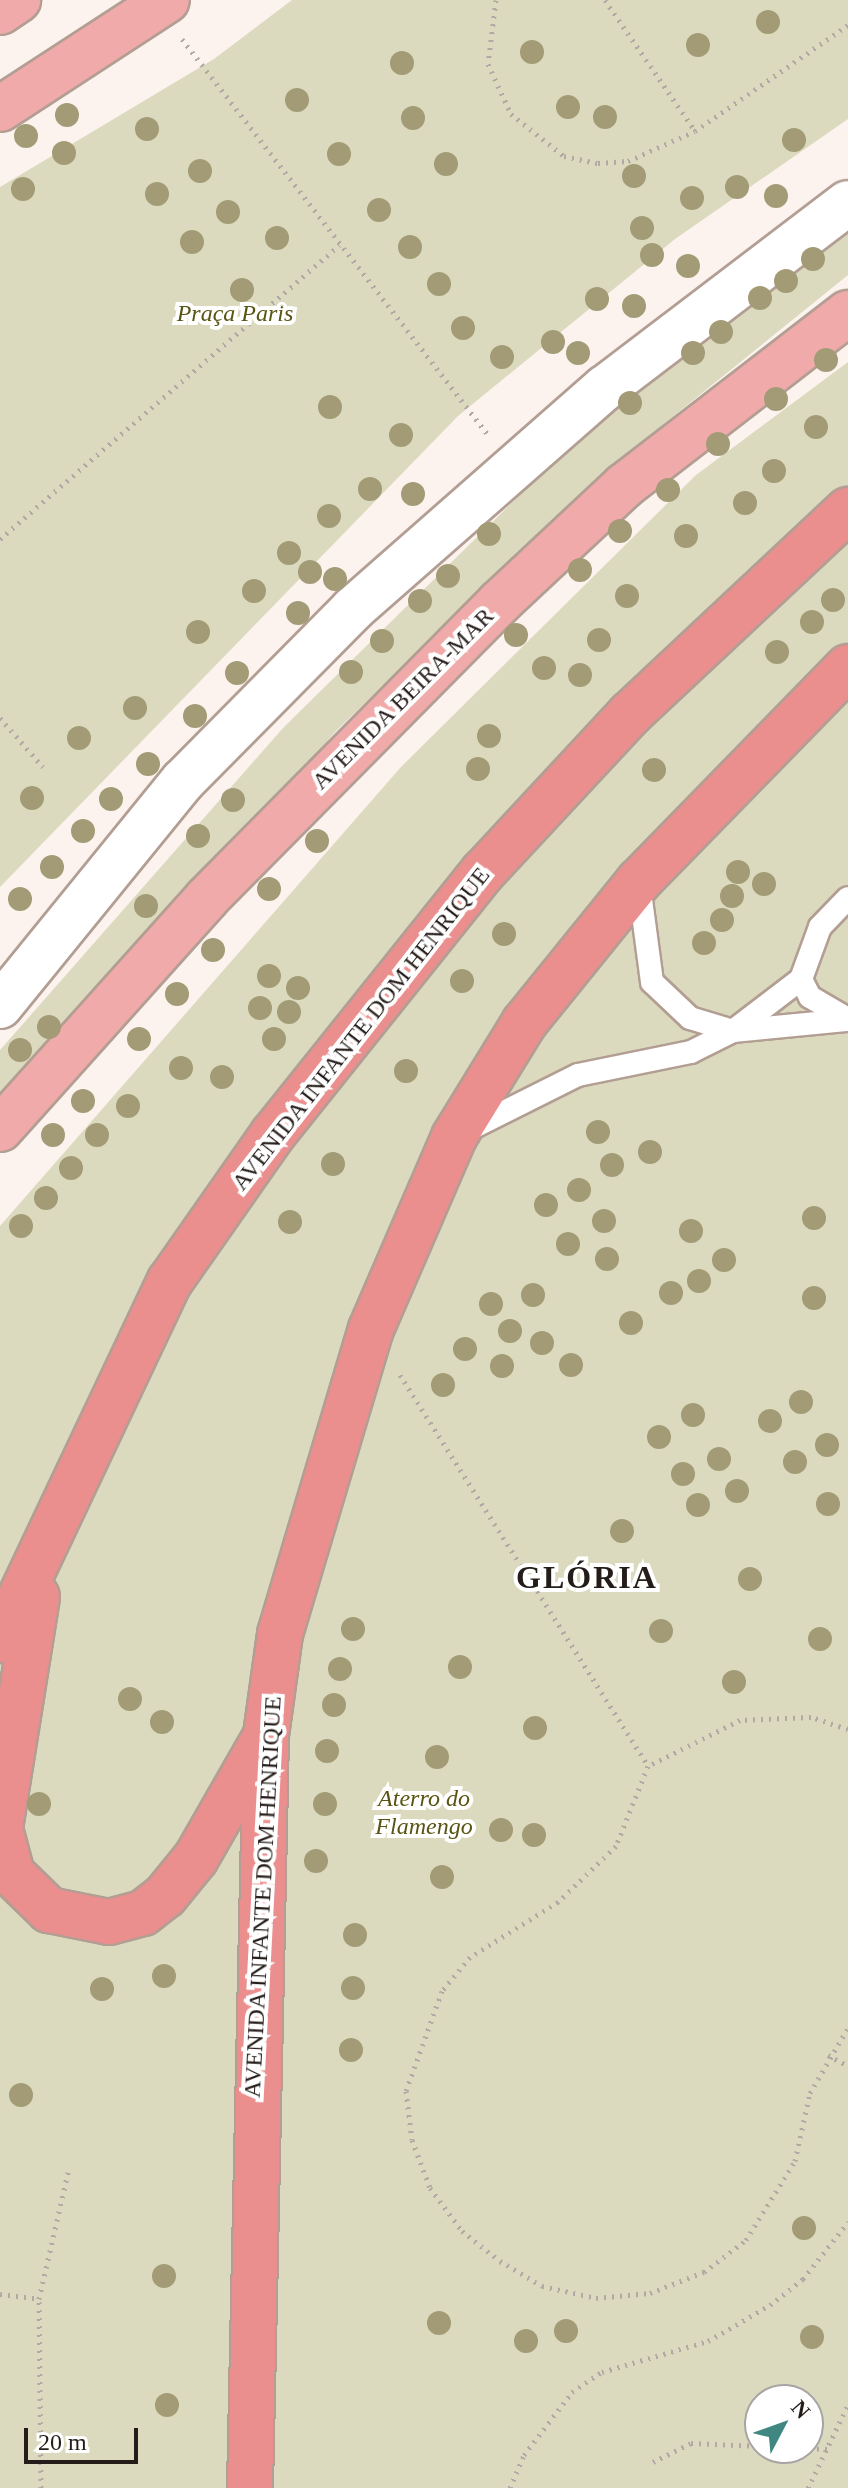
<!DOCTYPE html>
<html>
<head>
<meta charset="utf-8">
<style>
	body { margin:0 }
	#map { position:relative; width:848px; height:2488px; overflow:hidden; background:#fcf2ee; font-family:Georgia,serif }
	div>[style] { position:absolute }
	.green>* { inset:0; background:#dbdabe }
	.path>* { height:5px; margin-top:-2.5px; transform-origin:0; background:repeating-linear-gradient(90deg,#b2a9a5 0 2px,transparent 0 8px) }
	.roads { filter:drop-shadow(2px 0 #b39e93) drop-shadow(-2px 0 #b39e93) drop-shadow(0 2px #b39e93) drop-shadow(0 -2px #b39e93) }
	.service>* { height:22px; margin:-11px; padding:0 11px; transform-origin:11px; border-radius:11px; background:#fff }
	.secondary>* { height:44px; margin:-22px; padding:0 22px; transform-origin:22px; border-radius:22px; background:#fff }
	.primary>* { height:44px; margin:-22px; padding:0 22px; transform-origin:22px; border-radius:22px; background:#f0aaaa }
	.trunk>* { height:44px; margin:-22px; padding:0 22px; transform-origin:22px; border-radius:22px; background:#eb8e8e }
	.trees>* { width:24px; height:24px; margin:-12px; border-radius:50%; background:#a29b75 }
	span { translate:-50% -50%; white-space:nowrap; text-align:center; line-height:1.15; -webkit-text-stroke:8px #fff; paint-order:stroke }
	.park-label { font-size:24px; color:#595412; font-style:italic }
	.street-label { font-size:24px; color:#241c18 }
	.district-label { font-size:32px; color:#241c18; font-weight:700; letter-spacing:2px }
	.north { position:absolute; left:744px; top:2384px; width:80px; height:80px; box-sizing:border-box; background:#fff; border:2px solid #a7a4a3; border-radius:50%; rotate:49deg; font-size:22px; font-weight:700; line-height:32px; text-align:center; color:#241c18 }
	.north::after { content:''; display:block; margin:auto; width:28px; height:36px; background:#408781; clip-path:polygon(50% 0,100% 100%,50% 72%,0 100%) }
	.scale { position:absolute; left:24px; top:2428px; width:114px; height:36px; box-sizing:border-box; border:4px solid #241c18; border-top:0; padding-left:10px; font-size:24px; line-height:28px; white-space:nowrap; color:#241c18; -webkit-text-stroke:6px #fff; paint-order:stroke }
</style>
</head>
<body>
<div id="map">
	<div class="green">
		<div style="clip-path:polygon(292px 0,848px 0,848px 119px,675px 239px,458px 416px,0 887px,0 187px,214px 59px)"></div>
		<div style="clip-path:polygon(848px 225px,848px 275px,603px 473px,337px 730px,0 1111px,0 1050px,283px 728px,592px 424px)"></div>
		<div style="clip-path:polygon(evenodd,848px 362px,848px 2488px,0 2488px,0 1226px,401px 767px,696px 475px,848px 362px,760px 2400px,808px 2400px,808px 2448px,760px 2448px,760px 2400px)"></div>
	</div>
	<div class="path">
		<div style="left:496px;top:0;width:64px;rotate:97.1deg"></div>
		<div style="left:488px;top:64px;width:55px;rotate:65.3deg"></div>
		<div style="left:511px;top:114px;width:68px;rotate:38.4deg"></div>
		<div style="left:564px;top:156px;width:35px;rotate:12deg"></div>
		<div style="left:598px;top:163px;width:30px;rotate:-4deg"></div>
		<div style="left:628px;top:161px;width:73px;rotate:-24.1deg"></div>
		<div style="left:695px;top:131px;width:186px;rotate:-34.7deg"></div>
		<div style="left:605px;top:0;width:159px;rotate:55.5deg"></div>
		<div style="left:182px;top:39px;width:502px;rotate:52.29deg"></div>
		<div style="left:0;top:539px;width:449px;rotate:-40.9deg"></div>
		<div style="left:0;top:718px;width:65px;rotate:48.7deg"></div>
		<div style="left:400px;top:1375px;width:463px;rotate:57.6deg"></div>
		<div style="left:848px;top:1729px;width:39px;rotate:-162deg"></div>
		<div style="left:811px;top:1717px;width:71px;rotate:177.6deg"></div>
		<div style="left:740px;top:1720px;width:103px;rotate:153.4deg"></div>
		<div style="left:648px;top:1766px;width:86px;rotate:111.8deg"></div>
		<div style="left:616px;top:1846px;width:81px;rotate:136deg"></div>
		<div style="left:558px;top:1902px;width:104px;rotate:148deg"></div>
		<div style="left:470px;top:1957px;width:44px;rotate:129.5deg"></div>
		<div style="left:442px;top:1991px;width:106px;rotate:109.8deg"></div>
		<div style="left:406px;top:2091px;width:49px;rotate:83deg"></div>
		<div style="left:412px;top:2140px;width:51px;rotate:69.4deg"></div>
		<div style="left:430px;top:2188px;width:54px;rotate:53.3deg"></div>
		<div style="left:462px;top:2231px;width:48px;rotate:38.3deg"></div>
		<div style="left:500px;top:2261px;width:49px;rotate:30.8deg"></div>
		<div style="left:542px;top:2286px;width:55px;rotate:12.5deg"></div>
		<div style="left:596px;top:2298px;width:54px;rotate:-5.3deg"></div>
		<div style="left:650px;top:2293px;width:58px;rotate:-21.3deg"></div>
		<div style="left:704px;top:2272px;width:53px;rotate:-37.3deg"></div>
		<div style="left:746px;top:2240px;width:93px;rotate:-58.2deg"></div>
		<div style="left:795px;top:2161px;width:70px;rotate:-77.6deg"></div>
		<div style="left:810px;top:2093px;width:75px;rotate:-59.7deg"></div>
		<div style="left:828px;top:2055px;width:23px;rotate:29deg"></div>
		<div style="left:0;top:2294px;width:39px;rotate:7deg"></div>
		<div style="left:801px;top:2448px;width:26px;rotate:2deg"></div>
		<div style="left:653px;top:2462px;width:42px;rotate:-26.6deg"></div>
		<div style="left:691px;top:2443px;width:69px;rotate:2.5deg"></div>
		<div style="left:41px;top:2488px;width:189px;rotate:-90.6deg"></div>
		<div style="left:39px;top:2299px;width:130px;rotate:-77.1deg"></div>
		<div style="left:510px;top:2488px;width:36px;rotate:-67deg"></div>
		<div style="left:524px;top:2455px;width:79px;rotate:-52.7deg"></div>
		<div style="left:572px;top:2392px;width:36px;rotate:-34deg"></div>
		<div style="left:602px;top:2372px;width:110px;rotate:-16.3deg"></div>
		<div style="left:708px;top:2341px;width:72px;rotate:-30.1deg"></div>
		<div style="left:770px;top:2305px;width:42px;rotate:-38.2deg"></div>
		<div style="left:803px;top:2279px;width:73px;rotate:-51.7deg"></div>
		<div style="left:808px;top:2488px;width:92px;rotate:-64.3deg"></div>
	</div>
	<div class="roads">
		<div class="service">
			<div style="left:801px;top:979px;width:86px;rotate:142.6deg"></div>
			<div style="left:733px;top:1031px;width:116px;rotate:-5.5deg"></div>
			<div style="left:846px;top:1018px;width:42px;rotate:-149.7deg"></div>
			<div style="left:810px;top:997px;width:20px;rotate:-117deg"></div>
			<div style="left:801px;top:979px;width:55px;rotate:-69.9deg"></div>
			<div style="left:820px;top:927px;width:40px;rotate:-46deg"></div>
			<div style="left:466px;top:1131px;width:125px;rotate:-26.6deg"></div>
			<div style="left:578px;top:1075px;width:115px;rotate:-11.5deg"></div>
			<div style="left:691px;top:1052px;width:47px;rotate:-26.6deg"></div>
			<div style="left:733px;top:1031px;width:45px;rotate:-163.2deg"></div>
			<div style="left:690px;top:1018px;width:52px;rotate:-136.5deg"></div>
			<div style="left:652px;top:982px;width:98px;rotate:-97.6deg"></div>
		</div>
		<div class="secondary">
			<div style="left:0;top:1006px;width:290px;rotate:-50.9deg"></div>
			<div style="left:183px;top:781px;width:242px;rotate:-45.3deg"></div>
			<div style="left:353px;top:609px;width:335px;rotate:-41.3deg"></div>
			<div style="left:605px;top:388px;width:305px;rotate:-37.3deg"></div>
		</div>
		<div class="primary">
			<div style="left:0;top:12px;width:22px;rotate:-34deg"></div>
			<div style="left:0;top:109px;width:199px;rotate:-33.1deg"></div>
			<div style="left:0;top:1129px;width:310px;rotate:-48.1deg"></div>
			<div style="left:207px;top:898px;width:416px;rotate:-45.3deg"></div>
			<div style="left:500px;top:602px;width:170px;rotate:-43.1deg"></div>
			<div style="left:624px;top:486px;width:283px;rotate:-37.7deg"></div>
		</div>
		<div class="trunk">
			<div style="left:37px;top:1597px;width:235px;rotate:99.1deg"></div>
			<div style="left:0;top:1829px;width:47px;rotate:75.1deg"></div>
			<div style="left:12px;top:1874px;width:52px;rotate:44.2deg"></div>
			<div style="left:49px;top:1910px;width:61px;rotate:11.3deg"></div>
			<div style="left:109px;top:1922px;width:35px;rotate:-15deg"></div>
			<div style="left:143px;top:1913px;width:28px;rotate:-38deg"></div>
			<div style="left:165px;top:1896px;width:49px;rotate:-50.8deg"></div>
			<div style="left:196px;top:1858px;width:135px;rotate:-60.2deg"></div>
			<div style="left:0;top:1640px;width:397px;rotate:-64.7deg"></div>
			<div style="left:170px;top:1281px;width:179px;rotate:-55deg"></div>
			<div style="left:273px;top:1134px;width:336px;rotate:-51.3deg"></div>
			<div style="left:483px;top:872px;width:216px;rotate:-47.1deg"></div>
			<div style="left:630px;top:714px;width:299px;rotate:-43.1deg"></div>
			<div style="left:250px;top:2488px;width:753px;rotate:-88.78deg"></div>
			<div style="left:266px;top:1735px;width:102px;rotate:-82.1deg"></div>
			<div style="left:280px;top:1634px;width:318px;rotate:-73.4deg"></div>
			<div style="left:371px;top:1329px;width:209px;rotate:-66.6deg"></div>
			<div style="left:454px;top:1137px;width:134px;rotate:-58.4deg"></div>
			<div style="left:524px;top:1023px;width:183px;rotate:-51deg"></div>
			<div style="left:639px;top:881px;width:299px;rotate:-45.7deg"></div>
		</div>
	</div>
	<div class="trees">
		<div style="left:768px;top:22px"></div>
		<div style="left:698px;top:45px"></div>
		<div style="left:532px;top:52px"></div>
		<div style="left:402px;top:63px"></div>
		<div style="left:297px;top:100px"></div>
		<div style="left:568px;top:107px"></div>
		<div style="left:67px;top:115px"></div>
		<div style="left:605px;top:117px"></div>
		<div style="left:413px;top:118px"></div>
		<div style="left:147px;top:129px"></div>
		<div style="left:26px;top:136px"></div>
		<div style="left:794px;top:140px"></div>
		<div style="left:64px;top:153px"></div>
		<div style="left:339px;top:154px"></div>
		<div style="left:446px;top:164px"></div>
		<div style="left:200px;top:171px"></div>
		<div style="left:634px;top:176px"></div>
		<div style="left:737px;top:187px"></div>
		<div style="left:23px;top:189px"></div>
		<div style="left:157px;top:194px"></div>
		<div style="left:776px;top:196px"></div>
		<div style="left:692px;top:198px"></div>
		<div style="left:379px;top:210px"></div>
		<div style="left:228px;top:212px"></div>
		<div style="left:642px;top:228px"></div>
		<div style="left:277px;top:238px"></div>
		<div style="left:192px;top:242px"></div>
		<div style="left:410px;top:247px"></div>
		<div style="left:652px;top:255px"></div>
		<div style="left:813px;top:259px"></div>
		<div style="left:688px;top:266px"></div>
		<div style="left:786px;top:281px"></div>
		<div style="left:439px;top:284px"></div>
		<div style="left:242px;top:290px"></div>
		<div style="left:760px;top:298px"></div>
		<div style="left:597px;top:299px"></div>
		<div style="left:634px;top:306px"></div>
		<div style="left:463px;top:328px"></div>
		<div style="left:721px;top:332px"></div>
		<div style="left:553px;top:342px"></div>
		<div style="left:578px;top:353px"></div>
		<div style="left:693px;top:353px"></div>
		<div style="left:502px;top:357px"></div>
		<div style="left:826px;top:360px"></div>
		<div style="left:776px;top:399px"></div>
		<div style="left:630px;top:403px"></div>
		<div style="left:330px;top:407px"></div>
		<div style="left:816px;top:427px"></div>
		<div style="left:401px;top:435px"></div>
		<div style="left:718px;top:444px"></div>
		<div style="left:774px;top:471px"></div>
		<div style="left:370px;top:489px"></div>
		<div style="left:668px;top:490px"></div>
		<div style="left:413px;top:494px"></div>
		<div style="left:745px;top:503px"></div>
		<div style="left:329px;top:516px"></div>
		<div style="left:620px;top:531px"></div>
		<div style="left:489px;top:534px"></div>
		<div style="left:686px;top:536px"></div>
		<div style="left:289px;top:553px"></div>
		<div style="left:580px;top:570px"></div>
		<div style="left:310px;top:572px"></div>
		<div style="left:448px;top:576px"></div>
		<div style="left:335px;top:579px"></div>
		<div style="left:254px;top:591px"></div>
		<div style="left:627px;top:596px"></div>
		<div style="left:833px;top:600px"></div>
		<div style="left:420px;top:601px"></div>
		<div style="left:298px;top:613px"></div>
		<div style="left:812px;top:622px"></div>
		<div style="left:198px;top:632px"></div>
		<div style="left:516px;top:635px"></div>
		<div style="left:599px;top:640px"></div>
		<div style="left:382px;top:641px"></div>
		<div style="left:777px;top:652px"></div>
		<div style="left:544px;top:668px"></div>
		<div style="left:351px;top:672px"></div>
		<div style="left:237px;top:673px"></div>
		<div style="left:580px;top:675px"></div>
		<div style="left:135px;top:708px"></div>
		<div style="left:195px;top:716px"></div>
		<div style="left:489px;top:736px"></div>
		<div style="left:79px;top:738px"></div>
		<div style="left:148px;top:764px"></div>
		<div style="left:478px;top:769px"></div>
		<div style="left:654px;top:770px"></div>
		<div style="left:32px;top:798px"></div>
		<div style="left:111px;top:799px"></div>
		<div style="left:233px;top:800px"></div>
		<div style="left:83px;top:831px"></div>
		<div style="left:198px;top:836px"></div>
		<div style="left:317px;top:841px"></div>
		<div style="left:52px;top:867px"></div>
		<div style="left:738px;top:872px"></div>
		<div style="left:764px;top:884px"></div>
		<div style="left:269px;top:889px"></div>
		<div style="left:732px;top:896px"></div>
		<div style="left:20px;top:899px"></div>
		<div style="left:146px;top:906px"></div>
		<div style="left:722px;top:920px"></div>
		<div style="left:504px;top:934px"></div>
		<div style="left:704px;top:943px"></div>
		<div style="left:213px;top:950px"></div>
		<div style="left:269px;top:976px"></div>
		<div style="left:462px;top:981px"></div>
		<div style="left:298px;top:988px"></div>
		<div style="left:177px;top:994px"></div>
		<div style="left:260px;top:1008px"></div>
		<div style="left:289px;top:1012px"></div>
		<div style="left:49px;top:1027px"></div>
		<div style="left:139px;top:1039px"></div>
		<div style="left:274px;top:1039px"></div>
		<div style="left:20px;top:1050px"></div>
		<div style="left:181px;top:1068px"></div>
		<div style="left:406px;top:1071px"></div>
		<div style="left:222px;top:1077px"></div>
		<div style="left:83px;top:1101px"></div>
		<div style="left:128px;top:1106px"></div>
		<div style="left:598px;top:1132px"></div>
		<div style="left:53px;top:1135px"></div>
		<div style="left:97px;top:1135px"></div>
		<div style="left:650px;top:1152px"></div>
		<div style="left:333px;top:1164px"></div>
		<div style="left:612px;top:1165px"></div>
		<div style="left:71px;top:1168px"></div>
		<div style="left:579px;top:1190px"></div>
		<div style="left:46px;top:1198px"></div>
		<div style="left:546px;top:1205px"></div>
		<div style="left:814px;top:1218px"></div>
		<div style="left:604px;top:1221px"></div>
		<div style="left:290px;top:1222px"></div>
		<div style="left:21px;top:1226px"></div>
		<div style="left:691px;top:1231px"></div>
		<div style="left:568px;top:1244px"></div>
		<div style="left:607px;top:1259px"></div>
		<div style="left:724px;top:1260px"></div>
		<div style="left:699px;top:1281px"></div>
		<div style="left:671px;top:1293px"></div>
		<div style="left:533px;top:1295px"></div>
		<div style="left:814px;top:1298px"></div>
		<div style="left:491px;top:1304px"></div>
		<div style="left:631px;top:1323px"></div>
		<div style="left:510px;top:1331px"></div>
		<div style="left:542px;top:1343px"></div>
		<div style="left:465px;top:1349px"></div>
		<div style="left:571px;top:1365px"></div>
		<div style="left:502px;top:1366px"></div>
		<div style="left:443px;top:1385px"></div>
		<div style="left:801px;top:1402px"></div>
		<div style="left:693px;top:1415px"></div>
		<div style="left:770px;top:1421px"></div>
		<div style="left:659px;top:1437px"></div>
		<div style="left:827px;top:1445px"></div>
		<div style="left:719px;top:1459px"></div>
		<div style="left:795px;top:1462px"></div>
		<div style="left:683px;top:1474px"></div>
		<div style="left:737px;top:1491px"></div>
		<div style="left:828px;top:1504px"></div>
		<div style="left:698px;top:1505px"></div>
		<div style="left:622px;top:1531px"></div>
		<div style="left:750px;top:1579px"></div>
		<div style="left:353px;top:1629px"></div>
		<div style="left:661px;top:1631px"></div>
		<div style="left:820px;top:1639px"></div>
		<div style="left:460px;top:1667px"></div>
		<div style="left:340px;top:1669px"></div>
		<div style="left:734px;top:1682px"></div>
		<div style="left:130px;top:1699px"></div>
		<div style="left:334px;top:1705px"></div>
		<div style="left:162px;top:1722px"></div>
		<div style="left:535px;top:1728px"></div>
		<div style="left:327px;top:1751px"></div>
		<div style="left:437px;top:1757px"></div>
		<div style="left:39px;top:1804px"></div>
		<div style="left:325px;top:1804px"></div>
		<div style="left:501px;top:1830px"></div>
		<div style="left:534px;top:1835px"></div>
		<div style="left:316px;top:1861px"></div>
		<div style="left:442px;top:1877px"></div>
		<div style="left:355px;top:1935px"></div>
		<div style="left:164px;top:1976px"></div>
		<div style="left:353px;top:1988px"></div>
		<div style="left:102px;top:1989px"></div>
		<div style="left:351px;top:2050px"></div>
		<div style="left:21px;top:2095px"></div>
		<div style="left:804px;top:2228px"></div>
		<div style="left:164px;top:2276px"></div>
		<div style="left:439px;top:2323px"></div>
		<div style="left:566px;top:2331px"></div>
		<div style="left:812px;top:2337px"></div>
		<div style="left:526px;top:2341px"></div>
		<div style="left:167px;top:2405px"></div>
	</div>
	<div class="park-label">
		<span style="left:235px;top:314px">Praça Paris</span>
		<span style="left:424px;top:1813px">Aterro do<br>Flamengo</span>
	</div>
	<div class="street-label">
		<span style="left:403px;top:699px;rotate:-45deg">AVENIDA BEIRA-MAR</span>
		<span style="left:361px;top:1029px;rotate:-52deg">AVENIDA INFANTE DOM HENRIQUE</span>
		<span style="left:263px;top:1897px;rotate:-87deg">AVENIDA INFANTE DOM HENRIQUE</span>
	</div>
	<div class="district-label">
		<span style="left:587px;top:1577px">GLÓRIA</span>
	</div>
	<div class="north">N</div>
	<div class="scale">20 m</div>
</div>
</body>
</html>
